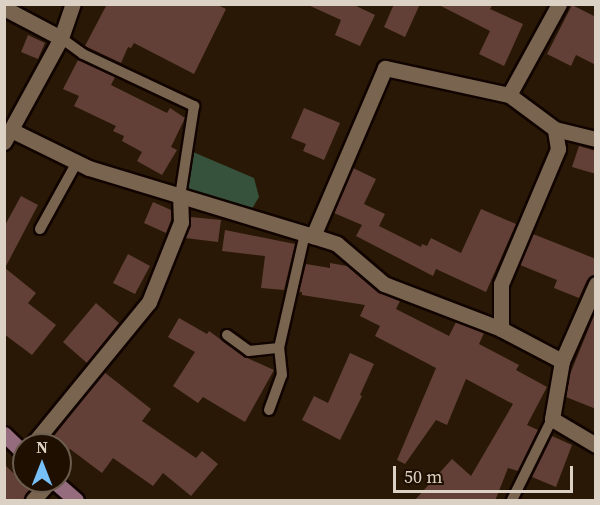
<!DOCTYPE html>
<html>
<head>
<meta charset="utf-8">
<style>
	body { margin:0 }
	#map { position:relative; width:600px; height:505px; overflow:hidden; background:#291805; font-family:"Source Serif 4",serif }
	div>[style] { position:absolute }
	.forest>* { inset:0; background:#36523c }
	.building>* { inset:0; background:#624037 }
	.roads { filter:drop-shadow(2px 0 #110400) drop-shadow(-2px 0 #110400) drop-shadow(0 2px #110400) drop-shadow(0 -2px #110400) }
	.lane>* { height:10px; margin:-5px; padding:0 5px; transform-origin:5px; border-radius:5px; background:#78644f }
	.street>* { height:15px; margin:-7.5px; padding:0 7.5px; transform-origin:7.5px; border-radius:7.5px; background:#78644f }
	.secondary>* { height:15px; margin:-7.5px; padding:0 7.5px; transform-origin:7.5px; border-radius:7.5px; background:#946c7e }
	span { translate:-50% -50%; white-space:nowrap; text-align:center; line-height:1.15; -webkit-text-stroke:5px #1f0f00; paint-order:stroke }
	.frame { position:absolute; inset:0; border:6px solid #dcd1c5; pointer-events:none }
	.north { position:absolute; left:12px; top:433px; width:60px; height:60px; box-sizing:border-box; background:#1f0f00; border:2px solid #6b5d4f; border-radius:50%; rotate:0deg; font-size:16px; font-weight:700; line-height:24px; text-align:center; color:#dcd1c5 }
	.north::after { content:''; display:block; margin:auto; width:21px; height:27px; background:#76c0f7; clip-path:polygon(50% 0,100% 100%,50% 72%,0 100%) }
	.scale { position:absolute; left:393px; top:466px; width:180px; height:27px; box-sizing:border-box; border:3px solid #dcd1c5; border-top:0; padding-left:8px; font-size:18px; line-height:21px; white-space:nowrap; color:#dcd1c5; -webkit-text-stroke:4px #1f0f00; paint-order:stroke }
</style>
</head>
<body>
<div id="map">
	<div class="forest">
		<div style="clip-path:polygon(193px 152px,254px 178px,259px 197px,250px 212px,191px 193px,181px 183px)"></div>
	</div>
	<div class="building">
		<div style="clip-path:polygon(107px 4px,216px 4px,226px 9px,194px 74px,134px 43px,131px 48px,128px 47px,121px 63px,85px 46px)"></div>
		<div style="clip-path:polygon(306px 4px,352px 4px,375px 15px,360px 46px,335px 35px,341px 20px)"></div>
		<div style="clip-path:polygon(394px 4px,420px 4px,405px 37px,384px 27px)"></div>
		<div style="clip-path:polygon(437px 4px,493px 4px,490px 9px,523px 24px,504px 66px,479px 54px,490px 31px)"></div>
		<div style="clip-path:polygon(572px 5px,596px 17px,596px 65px,576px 55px,571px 66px,547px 54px)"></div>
		<div style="clip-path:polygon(28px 35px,45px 43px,38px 59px,21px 52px)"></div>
		<div style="clip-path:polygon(78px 60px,115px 77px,111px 85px,167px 113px,170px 108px,185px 118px,171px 147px,177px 150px,162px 175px,137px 161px,142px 152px,122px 141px,124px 136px,113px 131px,116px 126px,74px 106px,79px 96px,63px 89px)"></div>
		<div style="clip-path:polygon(304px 108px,340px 123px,324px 160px,303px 151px,306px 144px,291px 138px)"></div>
		<div style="clip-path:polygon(579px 146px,596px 151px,596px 174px,572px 167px)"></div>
		<div style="clip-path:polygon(353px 168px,376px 179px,364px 204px,385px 214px,379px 226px,421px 247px,422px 244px,427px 246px,431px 238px,461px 253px,481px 209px,516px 224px,486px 292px,436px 269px,433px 276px,356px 236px,362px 225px,334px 213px)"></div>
		<div style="clip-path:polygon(21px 196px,38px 205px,5px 268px,36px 293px,28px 303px,56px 325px,32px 355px,4px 334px,4px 227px)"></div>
		<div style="clip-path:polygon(153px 202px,171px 210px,171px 220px,166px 233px,144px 223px)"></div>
		<div style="clip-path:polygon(191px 217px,221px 220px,218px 242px,185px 238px)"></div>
		<div style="clip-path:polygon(225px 230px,295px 244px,284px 290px,261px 288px,265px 256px,222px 251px)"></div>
		<div style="clip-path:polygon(533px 234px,596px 259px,596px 274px,587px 280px,579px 298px,554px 288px,557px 280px,520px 265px)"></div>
		<div style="clip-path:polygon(128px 254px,150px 266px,135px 294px,113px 283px)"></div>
		<div style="clip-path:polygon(330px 263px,347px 266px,378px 292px,400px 301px,396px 309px,449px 336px,456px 322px,484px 333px,479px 344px,519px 365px,516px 370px,547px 387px,527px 425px,538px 430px,518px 471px,508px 468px,495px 501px,414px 501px,452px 459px,471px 476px,513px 404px,466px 379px,447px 425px,436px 420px,405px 464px,397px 460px,436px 368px,375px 336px,380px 326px,360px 316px,365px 305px,302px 295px,302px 292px,299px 292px,306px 264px,330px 268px)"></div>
		<div style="clip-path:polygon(96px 303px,119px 323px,87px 363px,63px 342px)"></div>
		<div style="clip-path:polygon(595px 313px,596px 313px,596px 409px,566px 397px,570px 374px)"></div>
		<div style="clip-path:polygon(179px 318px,207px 334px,209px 331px,245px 357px,274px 370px,245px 422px,203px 397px,198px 403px,173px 386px,195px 352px,168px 337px)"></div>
		<div style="clip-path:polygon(350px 353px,374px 364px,360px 395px,362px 396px,340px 440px,302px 420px,314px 396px,328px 403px)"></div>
		<div style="clip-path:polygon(104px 372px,151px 409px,142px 421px,196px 458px,202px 451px,218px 464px,191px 496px,163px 473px,153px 486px,113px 458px,102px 473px,70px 449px,66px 454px,60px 445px,50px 441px)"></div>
		<div style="clip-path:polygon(552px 436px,572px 445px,556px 487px,532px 477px)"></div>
		<div style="clip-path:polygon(4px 464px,30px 489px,22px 501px,4px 501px)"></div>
	</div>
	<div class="roads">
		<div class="lane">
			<div style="left:61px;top:38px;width:27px;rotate:36deg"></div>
			<div style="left:83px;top:54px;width:123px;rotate:25.1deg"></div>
			<div style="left:194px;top:106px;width:91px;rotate:98.8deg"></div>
			<div style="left:40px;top:229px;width:77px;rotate:-61.1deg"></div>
			<div style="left:227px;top:335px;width:27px;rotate:36deg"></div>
			<div style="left:249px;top:351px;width:30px;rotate:-6deg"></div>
			<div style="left:269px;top:410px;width:37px;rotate:-70deg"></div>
			<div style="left:282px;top:375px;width:27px;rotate:-96deg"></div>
			<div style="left:279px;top:348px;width:117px;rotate:-77.2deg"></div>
			<div style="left:512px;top:500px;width:90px;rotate:-63.7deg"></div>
		</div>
		<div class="street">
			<div style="left:4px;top:8px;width:64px;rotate:27.8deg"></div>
			<div style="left:509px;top:95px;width:127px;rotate:-167.7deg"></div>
			<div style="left:385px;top:68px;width:183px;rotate:113.2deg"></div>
			<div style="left:313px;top:236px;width:25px;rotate:18deg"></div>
			<div style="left:337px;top:244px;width:62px;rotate:40.4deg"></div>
			<div style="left:384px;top:284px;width:125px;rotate:21deg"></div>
			<div style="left:501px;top:329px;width:69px;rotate:27.7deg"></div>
			<div style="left:555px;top:129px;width:42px;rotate:13.7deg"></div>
			<div style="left:11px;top:130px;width:87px;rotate:26deg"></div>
			<div style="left:89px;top:168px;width:234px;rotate:16.9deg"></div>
			<div style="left:4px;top:142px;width:119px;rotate:-61.3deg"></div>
			<div style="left:61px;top:38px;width:36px;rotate:-71deg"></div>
			<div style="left:596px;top:284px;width:84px;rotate:113.8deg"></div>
			<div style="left:562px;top:361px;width:59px;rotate:99.8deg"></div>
			<div style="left:552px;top:419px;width:51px;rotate:30.6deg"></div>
			<div style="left:501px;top:329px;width:45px;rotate:-90deg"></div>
			<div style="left:501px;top:284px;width:147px;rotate:-67.1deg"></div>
			<div style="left:558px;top:149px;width:20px;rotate:-99deg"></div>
			<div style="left:555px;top:129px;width:57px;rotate:-143.5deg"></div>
			<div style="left:509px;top:95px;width:104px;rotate:-61.2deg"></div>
			<div style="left:32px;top:445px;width:185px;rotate:-50.7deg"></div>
			<div style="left:149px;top:302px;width:86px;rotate:-68.2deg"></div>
			<div style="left:181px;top:222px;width:26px;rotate:-92deg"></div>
			<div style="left:33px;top:500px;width:25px;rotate:-48deg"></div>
		</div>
		<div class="secondary">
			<div style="left:4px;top:434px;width:28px;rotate:44deg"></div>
			<div style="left:54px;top:481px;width:29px;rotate:41deg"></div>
		</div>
	</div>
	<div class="frame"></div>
	<div class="north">N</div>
	<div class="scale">50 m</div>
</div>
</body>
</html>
